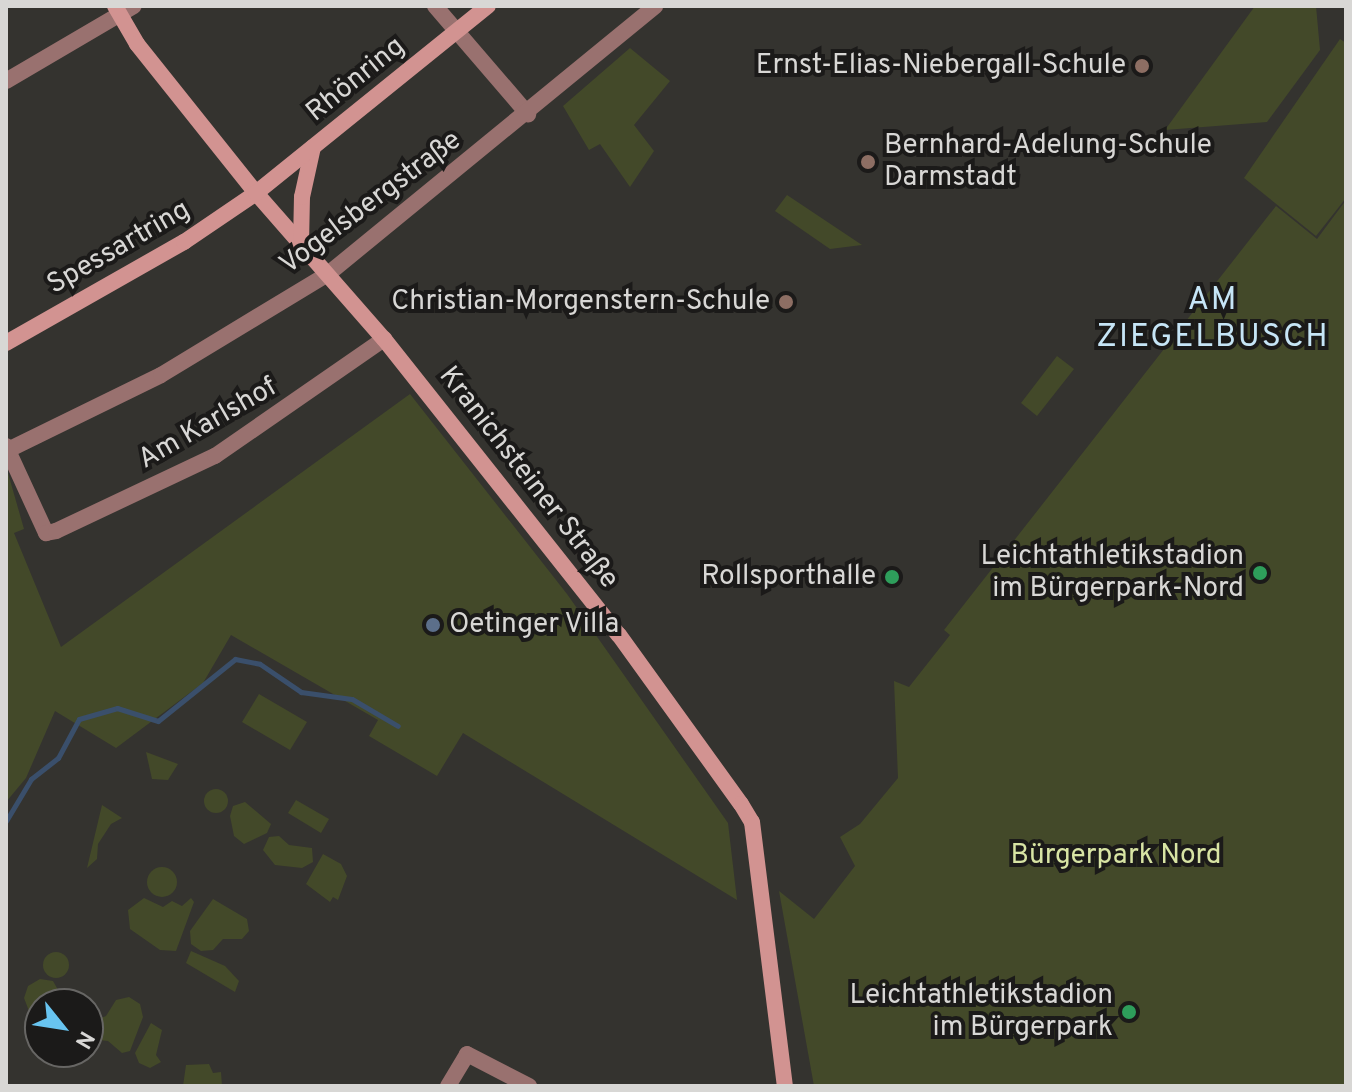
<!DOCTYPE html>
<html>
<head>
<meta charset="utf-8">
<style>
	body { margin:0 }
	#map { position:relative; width:1352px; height:1092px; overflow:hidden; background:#34332f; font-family:Overpass,sans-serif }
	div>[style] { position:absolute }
	.green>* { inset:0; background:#434929 }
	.round { border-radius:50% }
	.stream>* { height:5px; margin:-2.5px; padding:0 2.5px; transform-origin:2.5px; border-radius:2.5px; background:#3a4f6b }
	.minor>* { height:16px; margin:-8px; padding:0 8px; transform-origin:8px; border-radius:8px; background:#99716f }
	.secondary>* { height:16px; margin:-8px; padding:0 8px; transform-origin:8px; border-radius:8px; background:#d29391 }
	.dots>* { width:22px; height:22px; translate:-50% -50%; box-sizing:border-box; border:4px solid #1b1a19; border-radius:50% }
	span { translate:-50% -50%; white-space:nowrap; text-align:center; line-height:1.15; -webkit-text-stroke:8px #1b1a19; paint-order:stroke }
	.poi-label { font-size:28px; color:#d8d7d5 }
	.right { translate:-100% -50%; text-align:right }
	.left { translate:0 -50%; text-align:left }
	.street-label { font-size:28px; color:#d8d7d5 }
	.park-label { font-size:28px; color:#d8e4a4 }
	.quarter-label { font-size:32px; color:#c6e5f6; letter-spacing:2px }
	.frame { position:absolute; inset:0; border:8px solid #d8d7d5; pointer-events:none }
	.north { position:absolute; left:24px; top:988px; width:80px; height:80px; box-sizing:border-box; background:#1b1a19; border:2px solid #676664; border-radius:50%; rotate:120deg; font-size:22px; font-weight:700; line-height:32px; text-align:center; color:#d8d7d5 }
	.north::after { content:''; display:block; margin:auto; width:28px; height:36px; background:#68c4f0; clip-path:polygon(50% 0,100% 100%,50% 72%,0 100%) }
</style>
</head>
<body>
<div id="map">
	<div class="green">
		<div style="clip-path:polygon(1255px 6px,1316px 6px,1320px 50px,1267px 122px,1165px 130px)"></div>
		<div style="clip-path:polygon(1340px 39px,1346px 43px,1346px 198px,1316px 236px,1244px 178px)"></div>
		<div style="clip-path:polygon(630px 48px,670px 81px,634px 125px,654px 151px,630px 187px,600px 144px,589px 150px,563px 106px)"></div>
		<div style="clip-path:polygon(787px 195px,862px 245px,830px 249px,775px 211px)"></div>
		<div style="clip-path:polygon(1346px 200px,1346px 1086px,814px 1086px,779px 891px,814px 919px,855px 866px,840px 837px,860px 824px,898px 778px,894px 681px,909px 687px,950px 635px,944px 630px,1276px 206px,1317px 239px)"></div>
		<div style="clip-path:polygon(1057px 356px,1074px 369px,1037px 416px,1021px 403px)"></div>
		<div style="clip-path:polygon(410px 394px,567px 594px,728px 823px,737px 900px,463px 733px,437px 776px,369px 736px,378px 720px,231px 635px,203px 683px,116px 748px,55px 711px,26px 778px,6px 802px,6px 466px,24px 529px,14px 533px,61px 647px)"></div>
		<div style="clip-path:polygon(259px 694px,307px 722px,290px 750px,242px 722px)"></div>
		<div style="clip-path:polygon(146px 752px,178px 764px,168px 780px,152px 779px)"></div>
		<div class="round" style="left:204px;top:789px;width:24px;height:24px"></div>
		<div style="clip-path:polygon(296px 800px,329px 819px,321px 833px,288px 813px)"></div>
		<div style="clip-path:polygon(245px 802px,271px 824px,267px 833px,244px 844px,234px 836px,230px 816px,233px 806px)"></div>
		<div style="clip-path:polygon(102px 805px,122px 818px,111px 824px,98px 844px,97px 859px,87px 868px)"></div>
		<div style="clip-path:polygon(279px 836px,289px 845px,312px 848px,313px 862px,302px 868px,275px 865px,263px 850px,269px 837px)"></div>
		<div style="clip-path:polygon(323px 854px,341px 864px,347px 876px,338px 900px,333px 897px,330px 902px,306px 884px)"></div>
		<div class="round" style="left:147px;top:867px;width:30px;height:30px"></div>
		<div style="clip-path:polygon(144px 898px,163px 907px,172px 901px,182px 906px,191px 898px,194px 902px,176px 951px,160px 950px,130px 929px,128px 910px)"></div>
		<div style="clip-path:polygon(213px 899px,247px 919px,249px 931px,242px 939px,223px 939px,213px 950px,201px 951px,191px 944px,190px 931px)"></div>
		<div style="clip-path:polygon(191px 951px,225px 966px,239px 981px,235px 992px,186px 963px)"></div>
		<div class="round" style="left:43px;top:952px;width:26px;height:26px"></div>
		<div style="clip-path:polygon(40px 979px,53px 981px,62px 997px,60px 1004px,40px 1004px,40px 1016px,29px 1011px,24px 998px,28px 986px)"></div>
		<div style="clip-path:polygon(129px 997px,140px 1004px,143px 1017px,130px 1051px,122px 1053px,108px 1041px,90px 1039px,89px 1023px,106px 1016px,116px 1000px)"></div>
		<div style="clip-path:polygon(151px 1023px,162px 1030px,156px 1055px,161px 1062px,150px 1068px,139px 1063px,135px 1053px)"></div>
		<div style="clip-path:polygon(209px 1064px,213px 1073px,221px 1072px,222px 1086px,183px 1086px,186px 1065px)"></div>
	</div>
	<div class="stream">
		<div style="left:6px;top:821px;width:49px;rotate:-59.2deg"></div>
		<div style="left:31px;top:779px;width:34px;rotate:-38deg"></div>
		<div style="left:58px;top:758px;width:44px;rotate:-61.7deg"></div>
		<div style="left:79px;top:719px;width:40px;rotate:-16deg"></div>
		<div style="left:117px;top:708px;width:43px;rotate:17.6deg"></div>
		<div style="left:158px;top:721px;width:99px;rotate:-38.8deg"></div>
		<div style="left:235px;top:659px;width:25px;rotate:11deg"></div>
		<div style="left:260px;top:664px;width:50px;rotate:34.3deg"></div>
		<div style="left:301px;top:692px;width:51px;rotate:7.8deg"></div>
		<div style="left:352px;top:699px;width:53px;rotate:30.4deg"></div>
	</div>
	<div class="minor">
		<div style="left:435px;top:6px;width:143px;rotate:49.3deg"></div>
		<div style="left:6px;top:81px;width:148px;rotate:-30.4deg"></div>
		<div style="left:6px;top:446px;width:96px;rotate:65.3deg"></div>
		<div style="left:46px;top:533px;width:10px;rotate:-11deg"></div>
		<div style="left:56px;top:531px;width:176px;rotate:-25.3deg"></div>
		<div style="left:215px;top:456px;width:206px;rotate:-34.7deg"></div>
		<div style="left:8px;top:450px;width:170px;rotate:-26.1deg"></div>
		<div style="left:161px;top:375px;width:195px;rotate:-31.2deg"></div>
		<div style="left:328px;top:274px;width:423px;rotate:-39.3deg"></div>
		<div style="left:448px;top:1086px;width:37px;rotate:-59deg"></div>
		<div style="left:467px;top:1054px;width:70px;rotate:27.3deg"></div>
	</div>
	<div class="secondary">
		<div style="left:115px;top:6px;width:44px;rotate:59.9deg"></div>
		<div style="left:137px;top:44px;width:191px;rotate:51.4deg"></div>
		<div style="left:256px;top:193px;width:194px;rotate:48.8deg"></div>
		<div style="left:384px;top:339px;width:378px;rotate:51.6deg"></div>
		<div style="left:619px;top:635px;width:208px;rotate:54.2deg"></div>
		<div style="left:741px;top:804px;width:21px;rotate:59deg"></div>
		<div style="left:752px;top:822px;width:266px;rotate:82.9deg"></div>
		<div style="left:301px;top:244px;width:47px;rotate:-88.8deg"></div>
		<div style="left:302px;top:197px;width:51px;rotate:-77.6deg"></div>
		<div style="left:6px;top:343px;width:205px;rotate:-29.6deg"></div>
		<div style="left:184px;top:242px;width:87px;rotate:-34.2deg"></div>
		<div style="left:256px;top:193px;width:298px;rotate:-38.9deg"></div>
	</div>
	<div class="dots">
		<div style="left:1142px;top:66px;background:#8d6e63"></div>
		<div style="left:868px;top:162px;background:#8d6e63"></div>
		<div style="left:786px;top:302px;background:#8d6e63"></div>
		<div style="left:1260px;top:573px;background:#2e9e5b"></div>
		<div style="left:892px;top:577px;background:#2e9e5b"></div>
		<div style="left:433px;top:625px;background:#5c6f8a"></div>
		<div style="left:1129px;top:1012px;background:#2e9e5b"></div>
	</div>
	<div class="poi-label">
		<span class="right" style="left:1126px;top:66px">Ernst-Elias-Niebergall-Schule</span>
		<span class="left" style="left:884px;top:162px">Bernhard-Adelung-Schule<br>Darmstadt</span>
		<span class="right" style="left:770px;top:302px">Christian-Morgenstern-Schule</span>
		<span class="right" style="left:1244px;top:573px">Leichtathletikstadion<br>im Bürgerpark-Nord</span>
		<span class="right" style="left:876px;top:577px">Rollsporthalle</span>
		<span class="left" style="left:449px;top:625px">Oetinger Villa</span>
		<span class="right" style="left:1113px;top:1012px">Leichtathletikstadion<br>im Bürgerpark</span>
	</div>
	<div class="street-label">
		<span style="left:356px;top:80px;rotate:-39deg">Rhönring</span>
		<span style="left:371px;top:203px;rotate:-37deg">Vogelsbergstraße</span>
		<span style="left:119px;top:248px;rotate:-30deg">Spessartring</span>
		<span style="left:208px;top:424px;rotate:-30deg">Am Karlshof</span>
		<span style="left:528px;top:478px;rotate:52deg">Kranichsteiner Straße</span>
	</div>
	<div class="park-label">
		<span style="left:1116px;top:856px">Bürgerpark Nord</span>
	</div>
	<div class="quarter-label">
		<span style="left:1213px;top:320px">AM<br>ZIEGELBUSCH</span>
	</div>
	<div class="frame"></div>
	<div class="north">N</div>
</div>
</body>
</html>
